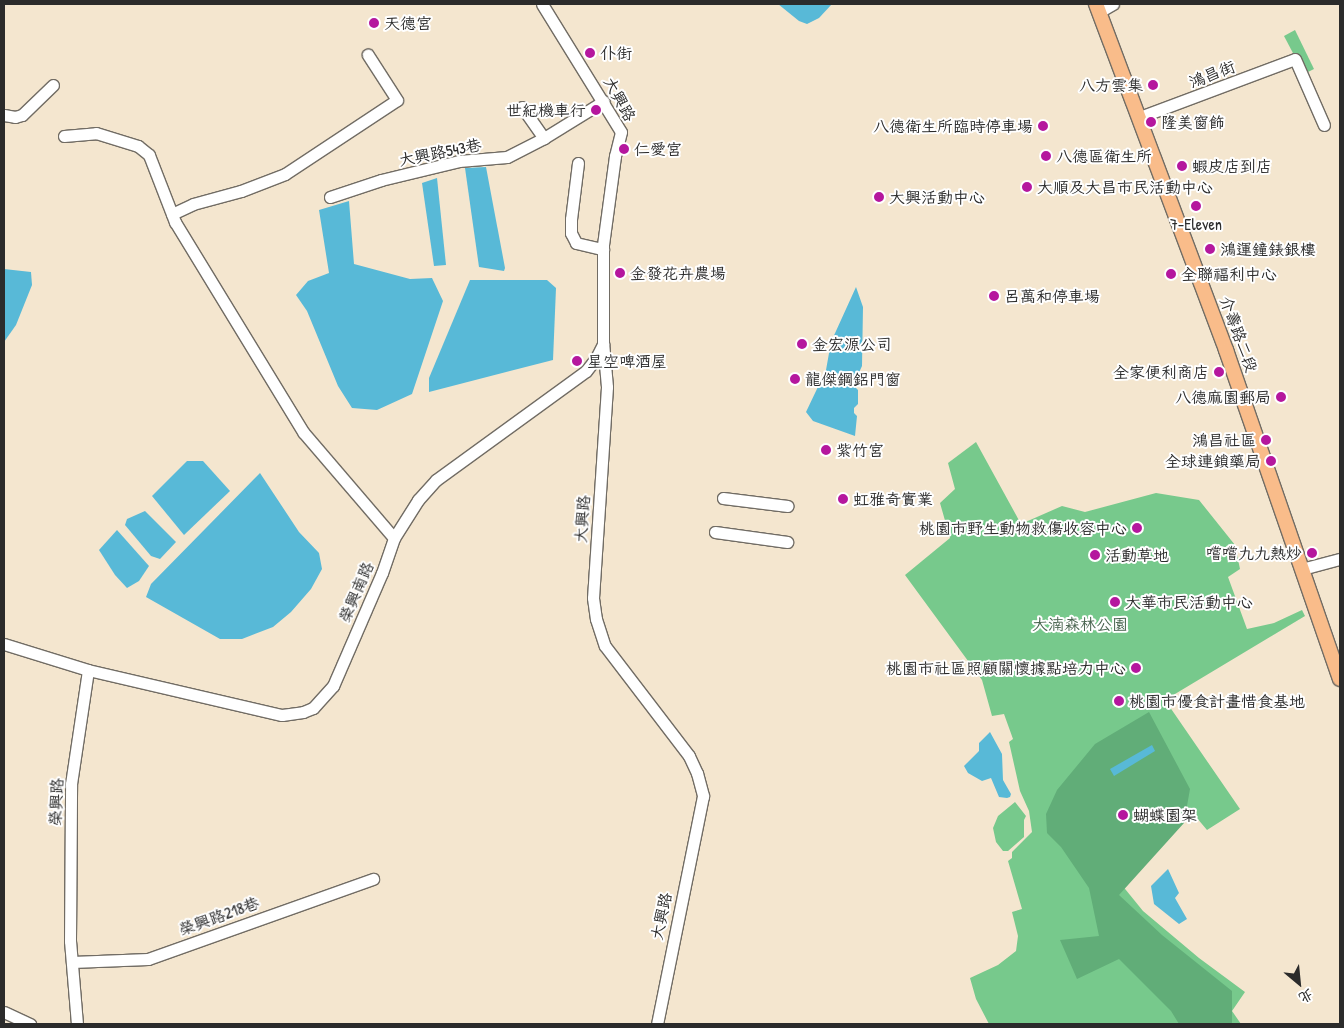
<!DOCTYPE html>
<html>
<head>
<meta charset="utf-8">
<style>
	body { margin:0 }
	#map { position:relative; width:1344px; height:1028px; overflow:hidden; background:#f4e6cf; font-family:"Patrick Hand","LXGW WenKai TC",sans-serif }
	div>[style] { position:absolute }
	.green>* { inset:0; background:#77c98c }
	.forest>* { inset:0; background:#61ad78 }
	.water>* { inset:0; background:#58b9d7 }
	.roads { filter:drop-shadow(1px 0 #716c64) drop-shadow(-1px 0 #716c64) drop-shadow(0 1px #716c64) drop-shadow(0 -1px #716c64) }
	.minor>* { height:11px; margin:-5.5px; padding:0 5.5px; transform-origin:5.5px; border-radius:5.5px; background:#fff }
	.major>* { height:14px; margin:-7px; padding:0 7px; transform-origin:7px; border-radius:7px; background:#f9bc8a }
	.dots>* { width:14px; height:14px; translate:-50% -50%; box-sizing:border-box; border:2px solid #fff; border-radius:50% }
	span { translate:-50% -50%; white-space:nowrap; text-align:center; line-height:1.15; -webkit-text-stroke:4px #fff; paint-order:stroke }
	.poi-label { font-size:16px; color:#2b2b2b }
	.left { translate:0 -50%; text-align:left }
	.right { translate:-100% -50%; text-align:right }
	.street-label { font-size:16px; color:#2b2b2b }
	.park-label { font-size:16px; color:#46624d }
	.frame { position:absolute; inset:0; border:5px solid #2b2b2b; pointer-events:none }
	.north { position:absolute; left:1274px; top:958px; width:50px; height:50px; -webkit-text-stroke:4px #fff; paint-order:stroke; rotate:152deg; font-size:14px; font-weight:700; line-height:20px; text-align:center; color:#2b2b2b }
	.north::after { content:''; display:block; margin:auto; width:18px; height:22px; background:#2b2b2b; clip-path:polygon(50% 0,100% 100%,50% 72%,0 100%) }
</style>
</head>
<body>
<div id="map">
	<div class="green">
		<div style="clip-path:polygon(1295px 30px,1314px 69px,1304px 74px,1284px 36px)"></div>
		<div style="clip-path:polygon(976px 442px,1021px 524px,1062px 506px,1085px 512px,1156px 493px,1199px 500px,1235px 545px,1240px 569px,1228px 577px,1247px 629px,1274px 623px,1302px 610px,1305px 616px,1165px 700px,1240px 809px,1207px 830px,1186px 805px,1117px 879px,1143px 911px,1199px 958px,1245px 992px,1232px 1011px,1241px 1024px,989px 1024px,976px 999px,970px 978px,998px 965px,1016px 951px,1018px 936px,1012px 912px,1022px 909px,1008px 861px,1012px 858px,1012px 852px,1032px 832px,1029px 811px,1020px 791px,1009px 742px,1013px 739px,1004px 714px,992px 716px,982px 680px,905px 575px,950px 538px,940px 503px,955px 489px,948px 463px)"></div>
		<div style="clip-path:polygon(1015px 802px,1026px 816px,1024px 820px,1024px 837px,1008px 851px,1003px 851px,996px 842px,993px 828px,998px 816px)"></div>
	</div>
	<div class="forest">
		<div style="clip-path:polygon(1149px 712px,1190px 789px,1184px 823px,1119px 895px,1162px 935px,1232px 991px,1232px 1024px,1179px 1024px,1171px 1011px,1119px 959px,1077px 979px,1060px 940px,1099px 936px,1089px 888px,1061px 847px,1047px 833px,1046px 814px,1057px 790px,1095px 744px)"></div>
	</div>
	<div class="water">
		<div style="clip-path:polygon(778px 4px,832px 4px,819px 18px,807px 24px,799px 21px)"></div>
		<div style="clip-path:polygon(486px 167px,505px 268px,504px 271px,479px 267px,465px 168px)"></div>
		<div style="clip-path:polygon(437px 178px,446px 265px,434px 266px,422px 183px)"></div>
		<div style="clip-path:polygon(349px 201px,354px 264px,410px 279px,432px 278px,443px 301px,412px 394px,377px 410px,352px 408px,338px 386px,307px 311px,296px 295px,308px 281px,329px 273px,319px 210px)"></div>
		<div style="clip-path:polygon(4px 269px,31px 272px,32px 285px,16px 325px,4px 342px)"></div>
		<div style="clip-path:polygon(470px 280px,547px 280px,556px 288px,553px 360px,429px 392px,429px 378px)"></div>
		<div style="clip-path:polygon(856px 287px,863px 307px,862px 366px,856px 379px,856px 388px,858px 390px,858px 404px,854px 408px,854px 413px,857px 416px,855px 436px,813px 421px,806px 412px,826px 370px,831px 342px)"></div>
		<div style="clip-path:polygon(187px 461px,203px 461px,230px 491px,184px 535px,152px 496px)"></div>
		<div style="clip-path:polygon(260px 473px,299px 532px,319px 553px,322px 569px,311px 589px,291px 612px,273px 627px,242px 639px,220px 639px,146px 597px,151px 584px)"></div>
		<div style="clip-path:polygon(145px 511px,176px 542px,160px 559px,151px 556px,125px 525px,127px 519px)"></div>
		<div style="clip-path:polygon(117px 530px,149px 566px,139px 581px,127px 588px,115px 575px,99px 550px)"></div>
		<div style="clip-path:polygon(990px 732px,1002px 754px,1003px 780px,1011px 794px,1010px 797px,1007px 798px,999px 797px,991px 778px,982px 781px,968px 773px,964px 766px,979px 751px,979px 743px)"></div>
		<div style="clip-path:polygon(1152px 745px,1155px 751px,1114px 776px,1110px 769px)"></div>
		<div style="clip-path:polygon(1168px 869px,1179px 893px,1175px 898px,1187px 919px,1179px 924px,1154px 904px,1151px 886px)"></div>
	</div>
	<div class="roads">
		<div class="minor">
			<div style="left:542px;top:4px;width:150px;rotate:58.3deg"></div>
			<div style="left:621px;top:132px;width:25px;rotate:104deg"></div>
			<div style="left:615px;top:156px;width:90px;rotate:97.7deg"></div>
			<div style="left:603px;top:245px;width:97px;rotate:90deg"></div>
			<div style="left:603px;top:342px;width:45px;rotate:84.9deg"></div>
			<div style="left:607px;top:387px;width:211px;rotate:93.8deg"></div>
			<div style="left:593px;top:598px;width:21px;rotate:82deg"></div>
			<div style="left:596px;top:619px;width:28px;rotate:72deg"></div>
			<div style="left:605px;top:646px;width:138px;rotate:52.6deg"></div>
			<div style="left:689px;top:756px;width:19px;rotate:65deg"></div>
			<div style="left:697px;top:773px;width:24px;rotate:75deg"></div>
			<div style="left:703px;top:796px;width:233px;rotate:101.4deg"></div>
			<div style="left:1099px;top:12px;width:16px;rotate:-30deg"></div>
			<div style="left:522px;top:107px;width:38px;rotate:55deg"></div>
			<div style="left:4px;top:115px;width:11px;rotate:10deg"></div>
			<div style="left:15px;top:117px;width:7px;rotate:-16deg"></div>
			<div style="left:22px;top:115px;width:43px;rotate:-44.1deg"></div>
			<div style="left:1140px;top:117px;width:165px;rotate:-20.5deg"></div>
			<div style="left:1295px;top:59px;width:72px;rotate:66.3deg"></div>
			<div style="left:64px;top:136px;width:32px;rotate:-5deg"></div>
			<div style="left:96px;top:133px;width:44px;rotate:17.2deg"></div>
			<div style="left:138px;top:146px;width:14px;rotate:39deg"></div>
			<div style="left:149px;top:155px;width:72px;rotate:68.8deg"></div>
			<div style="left:175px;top:222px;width:247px;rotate:58.6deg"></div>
			<div style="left:304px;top:433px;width:138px;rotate:49.4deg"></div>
			<div style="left:578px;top:163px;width:56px;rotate:97.1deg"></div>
			<div style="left:571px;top:219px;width:14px;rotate:90deg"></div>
			<div style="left:571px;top:233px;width:11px;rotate:63deg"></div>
			<div style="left:576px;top:243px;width:28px;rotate:13deg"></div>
			<div style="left:330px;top:197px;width:54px;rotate:-18.4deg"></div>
			<div style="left:381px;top:180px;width:80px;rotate:-13.7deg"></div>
			<div style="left:459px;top:161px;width:48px;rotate:-4.8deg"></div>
			<div style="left:507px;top:157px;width:42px;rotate:-27.2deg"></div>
			<div style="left:544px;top:138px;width:70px;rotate:-31.7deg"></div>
			<div style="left:172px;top:214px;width:23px;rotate:-25deg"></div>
			<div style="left:193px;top:204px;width:50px;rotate:-15.2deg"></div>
			<div style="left:241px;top:191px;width:47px;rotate:-21.1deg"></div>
			<div style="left:285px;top:174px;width:134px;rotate:-33.5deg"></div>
			<div style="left:397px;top:100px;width:54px;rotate:-122.8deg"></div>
			<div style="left:723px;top:498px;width:65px;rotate:7deg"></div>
			<div style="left:715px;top:532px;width:73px;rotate:7.9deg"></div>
			<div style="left:1302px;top:569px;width:39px;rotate:-15deg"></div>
			<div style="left:4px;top:644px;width:88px;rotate:17.2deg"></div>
			<div style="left:88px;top:670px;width:199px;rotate:13.1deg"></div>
			<div style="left:282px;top:715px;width:21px;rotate:-8deg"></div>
			<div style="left:303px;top:712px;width:11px;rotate:-22deg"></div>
			<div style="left:313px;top:708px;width:30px;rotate:-48deg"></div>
			<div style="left:333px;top:686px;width:123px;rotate:-66.6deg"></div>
			<div style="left:382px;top:573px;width:37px;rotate:-71deg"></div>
			<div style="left:394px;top:538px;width:45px;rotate:-57.7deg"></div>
			<div style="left:418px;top:500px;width:27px;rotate:-48deg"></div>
			<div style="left:436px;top:480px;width:185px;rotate:-36deg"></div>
			<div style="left:586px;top:371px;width:16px;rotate:-52deg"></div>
			<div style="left:596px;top:358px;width:16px;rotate:-63deg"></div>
			<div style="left:72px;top:962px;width:76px;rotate:-2.3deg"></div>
			<div style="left:148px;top:959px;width:239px;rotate:-19.6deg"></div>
			<div style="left:4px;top:1012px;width:29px;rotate:25deg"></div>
			<div style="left:77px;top:1024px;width:83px;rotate:-94.8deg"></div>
			<div style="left:70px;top:941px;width:157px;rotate:-89.6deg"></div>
			<div style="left:71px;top:784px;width:115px;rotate:-81.5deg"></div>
		</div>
		<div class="major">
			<div style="left:1096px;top:4px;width:370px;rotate:69.4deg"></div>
			<div style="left:1226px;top:350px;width:348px;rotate:70.9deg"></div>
		</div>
	</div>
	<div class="dots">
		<div style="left:374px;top:23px;background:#b5179e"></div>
		<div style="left:590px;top:53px;background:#b5179e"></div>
		<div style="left:1153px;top:85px;background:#b5179e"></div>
		<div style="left:596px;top:110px;background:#b5179e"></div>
		<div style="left:1151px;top:122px;background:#b5179e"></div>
		<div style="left:1043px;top:126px;background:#b5179e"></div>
		<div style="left:624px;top:149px;background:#b5179e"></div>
		<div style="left:1046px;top:156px;background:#b5179e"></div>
		<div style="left:1182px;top:166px;background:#b5179e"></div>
		<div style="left:1027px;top:187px;background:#b5179e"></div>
		<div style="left:879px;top:197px;background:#b5179e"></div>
		<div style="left:1196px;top:206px;background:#b5179e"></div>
		<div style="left:1210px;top:249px;background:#b5179e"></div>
		<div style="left:620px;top:273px;background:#b5179e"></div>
		<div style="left:1171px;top:274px;background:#b5179e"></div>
		<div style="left:994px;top:296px;background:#b5179e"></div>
		<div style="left:802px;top:344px;background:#b5179e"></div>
		<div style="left:577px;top:361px;background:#b5179e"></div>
		<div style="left:1219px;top:372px;background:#b5179e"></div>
		<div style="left:795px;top:379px;background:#b5179e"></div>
		<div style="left:1281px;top:397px;background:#b5179e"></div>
		<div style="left:1266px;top:440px;background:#b5179e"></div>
		<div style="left:826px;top:450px;background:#b5179e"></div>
		<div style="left:1271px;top:461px;background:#b5179e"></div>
		<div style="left:843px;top:499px;background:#b5179e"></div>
		<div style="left:1137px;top:528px;background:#b5179e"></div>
		<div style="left:1312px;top:553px;background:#b5179e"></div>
		<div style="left:1095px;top:555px;background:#b5179e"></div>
		<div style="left:1115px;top:602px;background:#b5179e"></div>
		<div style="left:1136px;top:668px;background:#b5179e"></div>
		<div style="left:1119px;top:701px;background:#b5179e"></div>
		<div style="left:1123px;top:815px;background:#b5179e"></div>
	</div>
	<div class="poi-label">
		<span class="left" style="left:384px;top:23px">天德宮</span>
		<span class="left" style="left:600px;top:53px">仆街</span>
		<span class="right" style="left:1143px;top:85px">八方雲集</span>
		<span class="right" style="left:586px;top:110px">世紀機車行</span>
		<span class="left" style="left:1161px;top:122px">隆美窗飾</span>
		<span class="right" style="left:1033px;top:126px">八德衛生所臨時停車場</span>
		<span class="left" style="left:634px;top:149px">仁愛宮</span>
		<span class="left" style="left:1056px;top:156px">八德區衛生所</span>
		<span class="left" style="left:1192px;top:166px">蝦皮店到店</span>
		<span class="left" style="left:1037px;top:187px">大順及大昌市民活動中心</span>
		<span class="left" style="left:889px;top:197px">大興活動中心</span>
		<span style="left:1196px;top:224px">7-Eleven</span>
		<span class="left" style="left:1220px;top:249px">鴻運鐘錶銀樓</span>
		<span class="left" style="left:630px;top:273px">金發花卉農場</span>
		<span class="left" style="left:1181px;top:274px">全聯福利中心</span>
		<span class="left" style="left:1004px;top:296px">呂萬和停車場</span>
		<span class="left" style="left:812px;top:344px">金宏源公司</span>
		<span class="left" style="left:587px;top:361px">星空啤酒屋</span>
		<span class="right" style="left:1209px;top:372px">全家便利商店</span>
		<span class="left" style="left:805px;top:379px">龍傑鋼鋁門窗</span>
		<span class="right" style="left:1271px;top:397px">八德麻園郵局</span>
		<span class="right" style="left:1256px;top:440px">鴻昌社區</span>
		<span class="left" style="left:836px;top:450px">紫竹宮</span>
		<span class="right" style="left:1261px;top:461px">全球連鎖藥局</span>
		<span class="left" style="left:853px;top:499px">虹雅奇實業</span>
		<span class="right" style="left:1127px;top:528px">桃園市野生動物救傷收容中心</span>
		<span class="right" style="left:1302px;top:553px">嚐嚐九九熱炒</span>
		<span class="left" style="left:1105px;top:555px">活動草地</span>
		<span class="left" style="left:1125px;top:602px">大華市民活動中心</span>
		<span class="right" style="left:1126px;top:668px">桃園市社區照顧關懷據點培力中心</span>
		<span class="left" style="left:1129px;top:701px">桃園市優食計畫惜食基地</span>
		<span class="left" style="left:1133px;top:815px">蝴蝶園架</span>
	</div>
	<div class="street-label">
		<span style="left:1212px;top:74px;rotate:-21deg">鴻昌街</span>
		<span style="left:620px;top:99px;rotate:61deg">大興路</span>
		<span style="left:440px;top:152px;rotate:-11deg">大興路543巷</span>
		<span style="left:1239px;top:334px;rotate:70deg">介壽路二段</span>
		<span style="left:582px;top:519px;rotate:-86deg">大興路</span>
		<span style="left:356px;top:592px;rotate:-67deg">榮興南路</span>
		<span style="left:56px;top:802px;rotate:-88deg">榮興路</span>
		<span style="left:219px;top:916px;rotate:-20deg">榮興路218巷</span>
		<span style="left:661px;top:916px;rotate:-78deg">大興路</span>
	</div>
	<div class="park-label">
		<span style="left:1080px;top:624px">大湳森林公園</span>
	</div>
	<div class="frame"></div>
	<div class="north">北</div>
</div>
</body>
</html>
